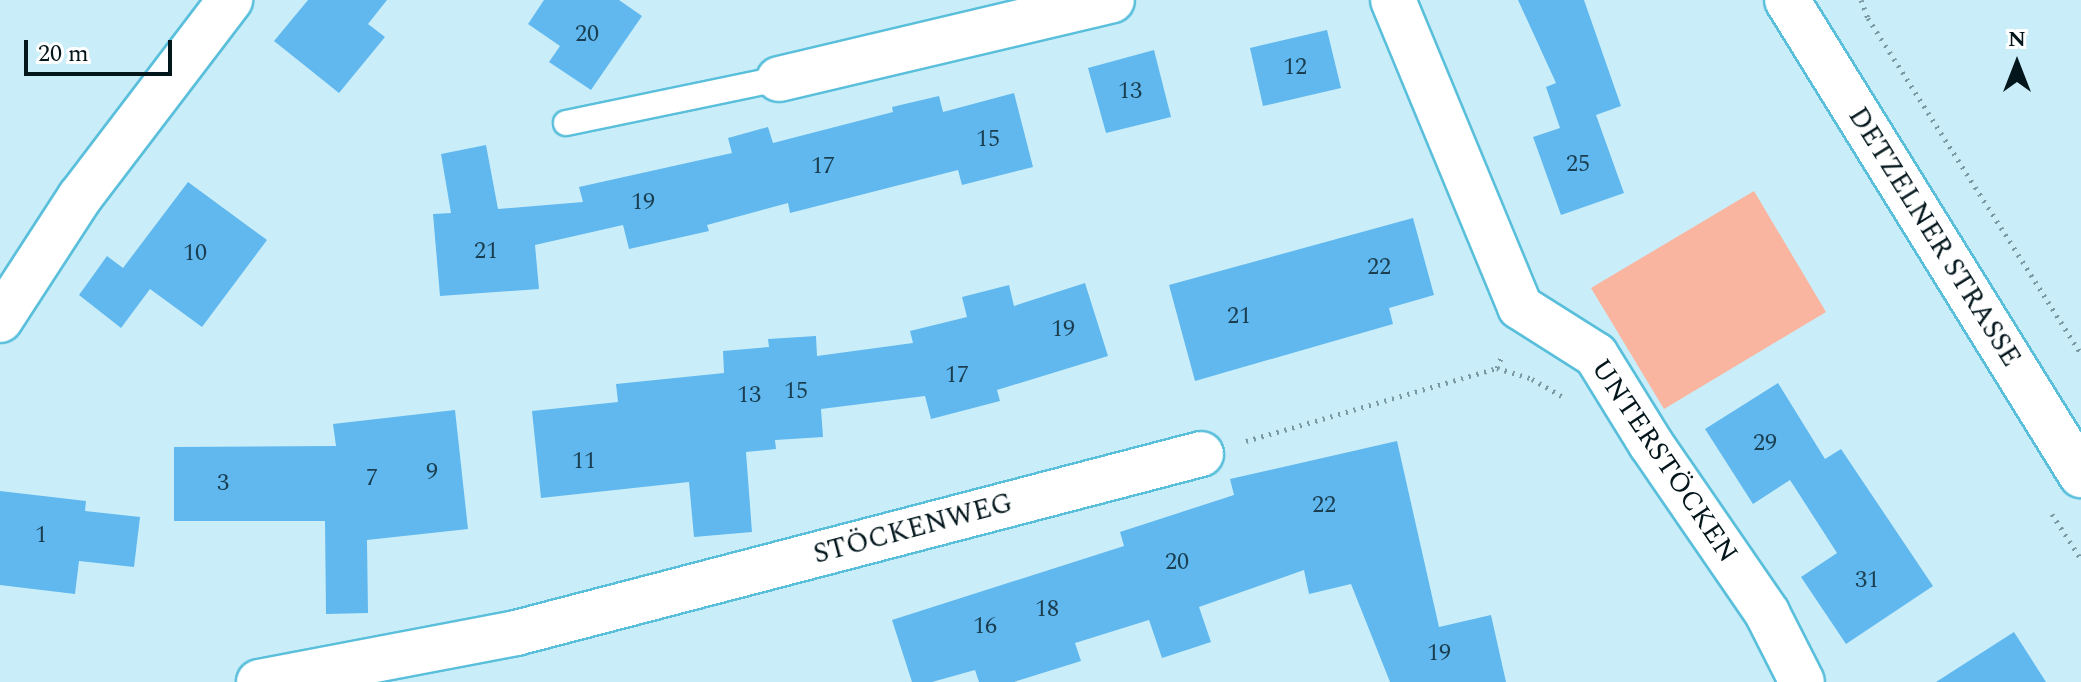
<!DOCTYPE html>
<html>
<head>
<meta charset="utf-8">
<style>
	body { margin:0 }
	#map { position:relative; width:2081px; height:682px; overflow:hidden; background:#caeef9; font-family:Spectral,serif }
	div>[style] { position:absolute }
	.green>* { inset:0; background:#f9b5a0 }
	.building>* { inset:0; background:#60b8ee }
	.path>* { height:5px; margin-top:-2.5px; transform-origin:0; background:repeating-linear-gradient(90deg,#7b99a2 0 2px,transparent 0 8px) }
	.roads { filter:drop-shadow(2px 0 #5abfdb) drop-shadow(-2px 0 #5abfdb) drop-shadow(0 2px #5abfdb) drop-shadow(0 -2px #5abfdb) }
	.service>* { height:24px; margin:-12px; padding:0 12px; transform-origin:12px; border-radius:12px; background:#fff }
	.minor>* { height:44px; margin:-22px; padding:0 22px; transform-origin:22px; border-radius:22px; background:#fff }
	.tertiary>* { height:44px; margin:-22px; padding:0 22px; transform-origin:22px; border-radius:22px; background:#fff }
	span { translate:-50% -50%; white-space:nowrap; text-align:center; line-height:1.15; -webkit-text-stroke:6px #fff; paint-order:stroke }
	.number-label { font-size:24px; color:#1a3e50 }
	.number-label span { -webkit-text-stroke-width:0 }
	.street-label { font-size:28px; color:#02161c }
	.north { position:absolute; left:1977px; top:24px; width:80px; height:80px; -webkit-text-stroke:6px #fff; paint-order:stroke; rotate:0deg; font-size:22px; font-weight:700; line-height:32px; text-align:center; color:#02161c }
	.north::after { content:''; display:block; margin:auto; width:28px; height:36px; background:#02161c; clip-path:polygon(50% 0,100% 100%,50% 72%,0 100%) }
	.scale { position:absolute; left:24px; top:40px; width:148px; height:36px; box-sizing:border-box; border:4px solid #02161c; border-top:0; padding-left:10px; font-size:24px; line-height:28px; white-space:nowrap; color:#02161c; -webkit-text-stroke:6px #fff; paint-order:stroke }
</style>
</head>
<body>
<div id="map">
	<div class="green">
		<div style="clip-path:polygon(1754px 191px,1826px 312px,1664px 409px,1591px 288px)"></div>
	</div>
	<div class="building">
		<div style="clip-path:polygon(308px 0,387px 0,368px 24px,385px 37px,339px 93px,274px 41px)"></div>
		<div style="clip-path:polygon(544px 0,619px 0,642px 16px,591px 90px,549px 62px,560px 46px,528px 24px)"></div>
		<div style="clip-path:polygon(1518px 0,1584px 0,1621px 106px,1596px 115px,1624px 193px,1561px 215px,1533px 137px,1560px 128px,1546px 87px,1556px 83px)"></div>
		<div style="clip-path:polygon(1327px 30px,1341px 88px,1263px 106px,1250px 48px)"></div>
		<div style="clip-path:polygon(1154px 50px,1171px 117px,1106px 133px,1088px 68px)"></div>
		<div style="clip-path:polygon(1014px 93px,1033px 167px,962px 185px,958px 170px,790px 213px,788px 203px,707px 225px,709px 231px,629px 249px,623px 225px,535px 245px,539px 289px,440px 296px,433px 214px,451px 213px,441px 154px,486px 145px,498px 209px,583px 202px,579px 187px,732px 153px,728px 138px,768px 127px,773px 143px,893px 112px,892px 107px,939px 96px,943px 112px)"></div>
		<div style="clip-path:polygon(188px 182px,267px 240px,202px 327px,150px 289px,121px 328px,79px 295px,107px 256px,123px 268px)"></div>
		<div style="clip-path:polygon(1413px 218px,1434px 295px,1389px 308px,1393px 324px,1195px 381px,1169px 285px)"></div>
		<div style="clip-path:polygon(1085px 283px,1108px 356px,997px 390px,1000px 401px,931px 419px,925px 396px,821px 409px,823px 437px,775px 440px,776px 449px,746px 452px,752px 532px,694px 537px,689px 482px,541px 498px,532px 411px,618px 402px,616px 384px,724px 373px,723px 351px,769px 347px,768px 339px,816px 336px,817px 356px,913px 343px,910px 331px,967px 317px,962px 297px,1009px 285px,1014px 306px)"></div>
		<div style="clip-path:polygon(1778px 383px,1825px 459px,1841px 449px,1933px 586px,1846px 644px,1801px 577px,1837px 553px,1790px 480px,1753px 504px,1705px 429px)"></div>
		<div style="clip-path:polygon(455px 410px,468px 529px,367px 540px,368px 613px,326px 614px,325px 521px,174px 521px,174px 447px,336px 446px,333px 424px)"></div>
		<div style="clip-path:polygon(1397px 441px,1439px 627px,1491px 615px,1506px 682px,1390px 682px,1351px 584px,1309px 594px,1304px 570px,1199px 607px,1211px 642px,1162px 658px,1149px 620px,1075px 643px,1081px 661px,1014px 682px,979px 682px,975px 670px,932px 682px,912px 682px,892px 620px,1124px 546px,1120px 532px,1234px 495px,1230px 479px)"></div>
		<div style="clip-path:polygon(0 491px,86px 501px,85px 511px,140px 517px,134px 567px,79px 561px,75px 594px,0 585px)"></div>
		<div style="clip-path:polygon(2014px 632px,2046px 682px,1936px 682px)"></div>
	</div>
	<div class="path">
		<div style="left:1861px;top:0;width:19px;rotate:69deg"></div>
		<div style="left:1868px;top:18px;width:398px;rotate:57.6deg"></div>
		<div style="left:1497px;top:368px;width:37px;rotate:17deg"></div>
		<div style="left:1532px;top:379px;width:34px;rotate:30deg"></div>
		<div style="left:1246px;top:441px;width:261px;rotate:-16.2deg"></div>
		<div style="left:1497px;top:368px;width:16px;rotate:-68deg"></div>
		<div style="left:2052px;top:514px;width:54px;rotate:57.2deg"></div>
	</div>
	<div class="roads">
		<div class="service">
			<div style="left:566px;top:123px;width:217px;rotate:-11.7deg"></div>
		</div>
		<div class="minor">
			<div style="left:1393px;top:0;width:332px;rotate:67.5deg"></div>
			<div style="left:1520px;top:307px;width:90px;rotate:32.3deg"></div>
			<div style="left:1596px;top:355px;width:105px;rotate:58.3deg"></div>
			<div style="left:1651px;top:444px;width:205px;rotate:55.5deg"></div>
			<div style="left:1767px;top:613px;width:77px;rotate:63.1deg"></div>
			<div style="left:779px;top:79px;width:342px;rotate:-13.3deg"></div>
			<div style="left:0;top:320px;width:147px;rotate:-57deg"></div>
			<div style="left:80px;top:197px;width:248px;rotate:-52.7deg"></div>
			<div style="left:259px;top:682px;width:262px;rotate:-10.8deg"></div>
			<div style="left:516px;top:633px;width:708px;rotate:-14.64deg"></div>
		</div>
		<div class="tertiary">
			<div style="left:1787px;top:0;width:559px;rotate:58.24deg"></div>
		</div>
	</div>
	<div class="number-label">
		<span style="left:587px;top:35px">20</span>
		<span style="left:1295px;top:68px">12</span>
		<span style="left:1130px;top:92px">13</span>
		<span style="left:988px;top:140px">15</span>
		<span style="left:1578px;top:165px">25</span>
		<span style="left:823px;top:167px">17</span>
		<span style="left:643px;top:203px">19</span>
		<span style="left:486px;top:252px">21</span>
		<span style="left:195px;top:254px">10</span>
		<span style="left:1379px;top:268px">22</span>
		<span style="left:1239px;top:317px">21</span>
		<span style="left:1063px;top:330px">19</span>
		<span style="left:957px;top:376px">17</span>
		<span style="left:796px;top:392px">15</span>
		<span style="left:749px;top:396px">13</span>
		<span style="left:1765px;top:444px">29</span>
		<span style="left:584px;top:462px">11</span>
		<span style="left:432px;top:473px">9</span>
		<span style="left:372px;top:479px">7</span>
		<span style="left:223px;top:484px">3</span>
		<span style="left:1324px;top:506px">22</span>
		<span style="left:41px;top:536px">1</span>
		<span style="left:1177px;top:563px">20</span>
		<span style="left:1867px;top:581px">31</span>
		<span style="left:1047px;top:610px">18</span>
		<span style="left:985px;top:627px">16</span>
		<span style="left:1439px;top:654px">19</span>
	</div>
	<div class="street-label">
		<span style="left:1934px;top:237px;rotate:58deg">DETZELNER STRASSE</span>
		<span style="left:1664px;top:461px;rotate:56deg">UNTERSTÖCKEN</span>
		<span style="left:913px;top:529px;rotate:-15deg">STÖCKENWEG</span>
	</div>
	<div class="north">N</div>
	<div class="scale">20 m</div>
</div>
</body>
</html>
